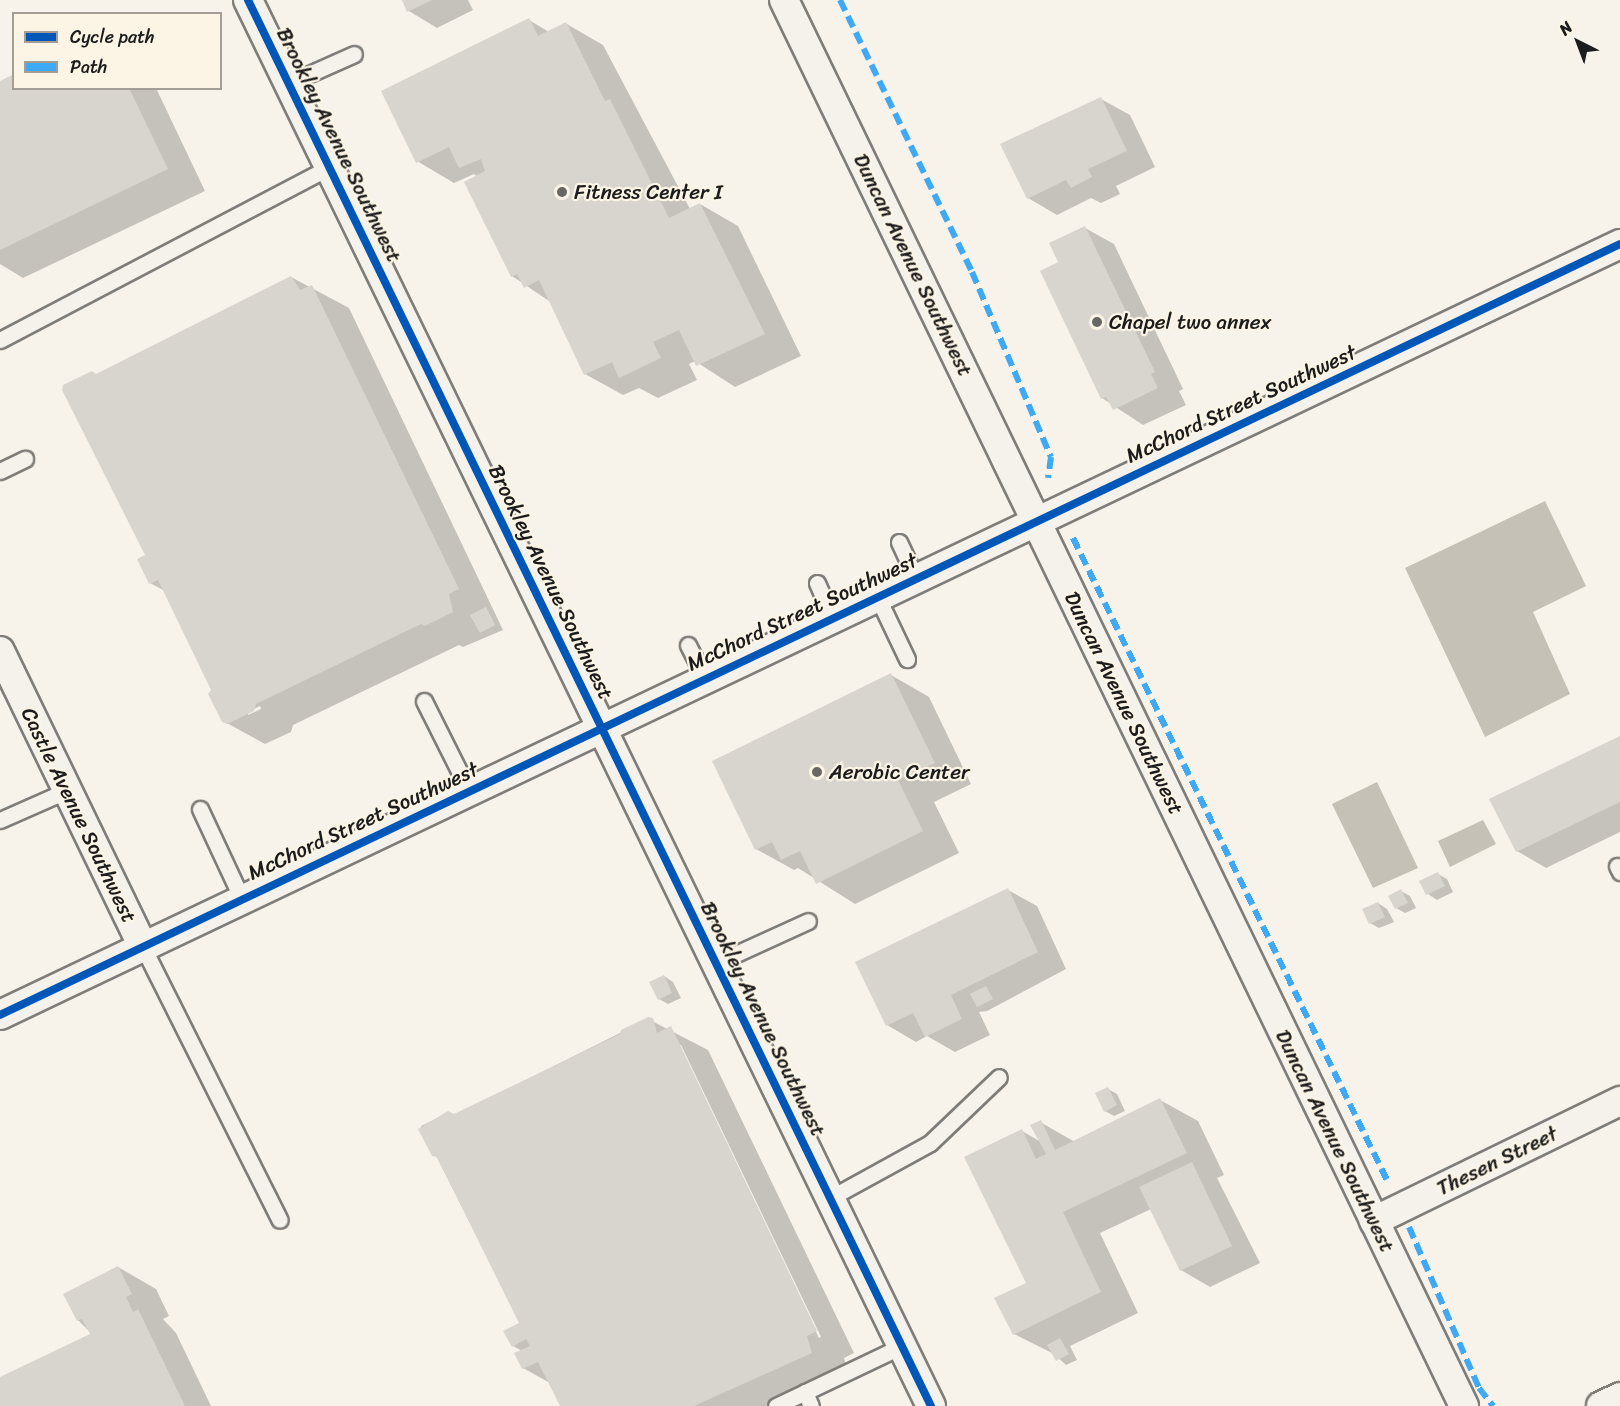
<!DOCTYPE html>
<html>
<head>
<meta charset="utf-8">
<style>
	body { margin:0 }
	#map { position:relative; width:1620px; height:1406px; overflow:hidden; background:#f7f3ea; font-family:Sriracha,sans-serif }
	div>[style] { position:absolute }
	.water>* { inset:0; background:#c5c1b7 }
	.shadow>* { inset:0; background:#0003 }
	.building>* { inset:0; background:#d8d5cf }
	.roads { filter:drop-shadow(2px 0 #7f7d79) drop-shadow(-2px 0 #7f7d79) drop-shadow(0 2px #7f7d79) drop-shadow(0 -2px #7f7d79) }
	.lane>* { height:15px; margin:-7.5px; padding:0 7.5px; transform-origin:7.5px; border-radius:7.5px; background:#f5f2ec }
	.street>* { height:28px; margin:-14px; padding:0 14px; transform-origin:14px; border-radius:14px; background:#f5f2ec }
	.quiet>* { height:6px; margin-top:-3px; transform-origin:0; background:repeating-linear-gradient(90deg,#3fa9f5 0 12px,transparent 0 18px) }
	.cycleway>* { height:8px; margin:-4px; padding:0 4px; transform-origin:4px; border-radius:4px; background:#0057b8 }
	.dots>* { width:16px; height:16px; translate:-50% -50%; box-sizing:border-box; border:3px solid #fcf5e5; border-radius:50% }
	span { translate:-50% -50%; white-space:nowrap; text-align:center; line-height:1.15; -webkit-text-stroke:4.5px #fcf5e5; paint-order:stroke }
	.street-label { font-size:21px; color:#1c1c1c }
	.poi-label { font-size:21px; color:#1c1c1c }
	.left { translate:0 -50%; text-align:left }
	.legend { position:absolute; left:12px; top:12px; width:210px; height:78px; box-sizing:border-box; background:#fcf5e5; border:2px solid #a29e95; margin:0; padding:8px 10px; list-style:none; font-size:18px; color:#1c1c1c }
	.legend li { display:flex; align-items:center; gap:12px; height:30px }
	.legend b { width:30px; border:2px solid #a29e95 }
	.north { position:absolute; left:1548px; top:12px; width:60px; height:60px; -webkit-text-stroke:4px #fcf5e5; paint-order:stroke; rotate:318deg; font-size:16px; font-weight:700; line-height:24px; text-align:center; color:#1c1c1c }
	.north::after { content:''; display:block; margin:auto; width:21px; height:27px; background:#1c1c1c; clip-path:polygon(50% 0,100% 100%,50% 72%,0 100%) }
</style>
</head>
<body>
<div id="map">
	<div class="water">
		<div style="clip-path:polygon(1545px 501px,1586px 586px,1533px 612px,1570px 694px,1485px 737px,1405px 568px)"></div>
		<div style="clip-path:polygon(1377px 782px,1418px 868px,1373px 888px,1332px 804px)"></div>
		<div style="clip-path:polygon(1483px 820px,1496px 844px,1450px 867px,1438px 841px)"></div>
	</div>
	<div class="shadow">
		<div style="clip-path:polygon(403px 0,468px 0,473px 10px,437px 28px,409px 11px)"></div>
		<div style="clip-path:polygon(529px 20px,549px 32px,565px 23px,603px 45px,690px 209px,700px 204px,738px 226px,801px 356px,735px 387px,695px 361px,689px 364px,697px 380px,658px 398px,639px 388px,623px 395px,585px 374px,552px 303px,512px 276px,478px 177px,474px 174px,454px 183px,417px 161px)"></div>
		<div style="clip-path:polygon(0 82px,14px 88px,156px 88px,205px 191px,23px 278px,0 264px)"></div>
		<div style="clip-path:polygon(1101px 99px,1130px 115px,1155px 167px,1116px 186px,1120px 194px,1101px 203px,1091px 198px,1057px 215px,1028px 198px)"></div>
		<div style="clip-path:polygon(1085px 228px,1114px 244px,1183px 389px,1179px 391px,1186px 405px,1143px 425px,1102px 398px,1060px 263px)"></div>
		<div style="clip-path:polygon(evenodd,291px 277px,349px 308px,503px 630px,463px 647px,459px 645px,293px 725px,291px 732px,265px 744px,223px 721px,212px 690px,165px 591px,150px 583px,147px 555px,96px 375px,291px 277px,260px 706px,261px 709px,248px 715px,248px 712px,260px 706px)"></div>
		<div style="clip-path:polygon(891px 675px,929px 697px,971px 784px,934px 802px,959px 853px,855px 904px,798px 868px,794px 870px,756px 849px)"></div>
		<div style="clip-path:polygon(1620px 738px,1620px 832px,1546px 868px,1517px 851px)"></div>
		<div style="clip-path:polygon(1438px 874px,1447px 879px,1453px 892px,1437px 900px,1428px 894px,1421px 882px)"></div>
		<div style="clip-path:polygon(1008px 890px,1037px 906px,1066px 969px,987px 1011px,979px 1012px,990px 1035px,955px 1052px,927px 1036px,916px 1042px,887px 1025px)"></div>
		<div style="clip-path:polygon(1401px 891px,1410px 896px,1416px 908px,1405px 913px,1396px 908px)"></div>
		<div style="clip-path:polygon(1378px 903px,1387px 909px,1394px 922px,1379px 928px,1370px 923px)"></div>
		<div style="clip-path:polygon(664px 976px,673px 982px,681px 998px,668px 1004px,659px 999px)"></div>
		<div style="clip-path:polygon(evenodd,648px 1019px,708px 1050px,854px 1353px,844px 1358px,849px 1374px,780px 1406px,561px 1406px,550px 1383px,523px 1368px,522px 1351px,513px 1346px,521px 1324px,421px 1126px,448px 1113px,454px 1116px,648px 1019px,678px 1045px,681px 1045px,821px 1337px,819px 1338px,678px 1045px)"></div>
		<div style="clip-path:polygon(1108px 1089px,1117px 1094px,1125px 1111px,1114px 1116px,1105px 1111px)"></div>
		<div style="clip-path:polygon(1160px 1100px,1198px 1121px,1224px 1175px,1217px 1178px,1260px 1263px,1210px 1287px,1181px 1270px,1151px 1209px,1100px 1233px,1138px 1313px,1070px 1346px,1077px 1360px,1066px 1365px,1054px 1354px,1014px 1334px,1028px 1283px,1022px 1131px,1041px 1142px,1040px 1122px,1075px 1142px)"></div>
		<div style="clip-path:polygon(118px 1267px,156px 1289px,169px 1316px,163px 1319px,176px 1333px,211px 1406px,0 1406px,0 1379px,92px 1334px,78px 1320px)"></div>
	</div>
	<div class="building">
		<div style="clip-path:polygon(402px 0,432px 0,407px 12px)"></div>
		<div style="clip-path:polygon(529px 18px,538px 36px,566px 22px,605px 101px,610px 99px,669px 218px,700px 203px,765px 334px,696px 366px,679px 330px,653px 342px,661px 358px,619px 378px,612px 362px,584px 375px,539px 280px,524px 288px,517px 274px,511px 277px,464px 182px,485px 171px,481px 159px,459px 168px,449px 147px,416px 163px,381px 91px)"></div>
		<div style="clip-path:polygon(14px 74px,14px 88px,129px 88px,168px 169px,0 250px,0 81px)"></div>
		<div style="clip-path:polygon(1101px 97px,1127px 151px,1088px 169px,1092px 177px,1071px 188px,1066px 180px,1027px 199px,1000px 144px)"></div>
		<div style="clip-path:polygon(1085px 226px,1155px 372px,1151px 374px,1158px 388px,1113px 410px,1106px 397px,1101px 399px,1040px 271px,1058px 262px,1049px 243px)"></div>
		<div style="clip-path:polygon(291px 276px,300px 290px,312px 285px,459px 589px,449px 594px,453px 612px,425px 626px,421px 624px,256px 704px,254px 711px,227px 724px,222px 722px,208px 694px,211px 690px,158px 580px,149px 584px,137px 559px,145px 555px,62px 390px,63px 385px,92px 371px,96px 374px)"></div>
		<div style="clip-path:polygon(486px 607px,495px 625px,480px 633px,470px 615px)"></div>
		<div style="clip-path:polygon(891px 673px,935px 763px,898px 780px,923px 831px,816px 884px,800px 851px,781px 860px,772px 842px,755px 850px,712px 761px)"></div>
		<div style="clip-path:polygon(1620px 736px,1620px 802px,1516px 852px,1489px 799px)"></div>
		<div style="clip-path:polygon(1438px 872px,1445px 886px,1426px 895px,1419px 881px)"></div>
		<div style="clip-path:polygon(1008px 888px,1038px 952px,951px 995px,962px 1019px,925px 1037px,913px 1013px,886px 1026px,855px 962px)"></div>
		<div style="clip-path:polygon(1401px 889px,1408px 903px,1395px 909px,1388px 896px)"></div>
		<div style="clip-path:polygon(1378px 902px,1385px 917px,1369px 924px,1362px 909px)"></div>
		<div style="clip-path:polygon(664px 975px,672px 993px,658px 1000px,649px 982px)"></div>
		<div style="clip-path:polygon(986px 986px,993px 999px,977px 1007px,970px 994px)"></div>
		<div style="clip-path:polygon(648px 1017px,653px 1018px,657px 1033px,671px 1026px,817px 1331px,807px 1336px,812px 1353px,694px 1406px,560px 1406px,538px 1362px,522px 1369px,514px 1353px,530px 1346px,526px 1339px,512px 1347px,503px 1331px,519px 1323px,437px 1157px,432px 1156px,418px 1129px,448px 1111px,454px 1114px,620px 1034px,621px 1030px)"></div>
		<div style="clip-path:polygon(1108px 1087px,1117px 1105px,1104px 1112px,1095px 1093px)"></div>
		<div style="clip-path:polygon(1160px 1098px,1187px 1153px,1063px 1212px,1101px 1292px,1013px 1335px,994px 1298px,1026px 1283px,964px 1157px,1022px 1129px,1036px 1159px,1046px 1154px,1030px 1125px,1041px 1120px,1055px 1150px)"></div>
		<div style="clip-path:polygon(1192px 1162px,1232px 1246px,1180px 1271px,1139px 1187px)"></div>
		<div style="clip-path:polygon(118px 1266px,132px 1294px,126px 1297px,133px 1312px,138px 1309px,185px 1406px,0 1406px,0 1377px,90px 1334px,82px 1319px,77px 1321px,63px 1294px)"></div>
		<div style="clip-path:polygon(1060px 1338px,1069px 1354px,1056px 1361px,1047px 1345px)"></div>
	</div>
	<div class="roads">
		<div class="lane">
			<div style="left:289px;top:83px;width:71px;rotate:-24deg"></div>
			<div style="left:0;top:340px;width:372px;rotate:-27.7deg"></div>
			<div style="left:0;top:471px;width:28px;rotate:-26deg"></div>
			<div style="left:899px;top:542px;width:40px;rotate:65deg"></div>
			<div style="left:817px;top:583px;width:37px;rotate:66deg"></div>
			<div style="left:877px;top:596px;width:70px;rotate:64.5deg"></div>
			<div style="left:688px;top:645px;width:37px;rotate:63deg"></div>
			<div style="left:424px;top:701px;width:101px;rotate:63.4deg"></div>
			<div style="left:200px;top:809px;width:99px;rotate:65deg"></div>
			<div style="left:0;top:820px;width:74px;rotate:-23.8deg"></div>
			<div style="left:1617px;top:866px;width:7px;rotate:63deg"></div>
			<div style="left:143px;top:947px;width:305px;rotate:63.4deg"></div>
			<div style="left:716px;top:963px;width:101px;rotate:-24.5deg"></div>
			<div style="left:830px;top:1198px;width:114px;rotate:-28.8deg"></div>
			<div style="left:930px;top:1143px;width:95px;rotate:-43.7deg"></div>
			<div style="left:805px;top:1392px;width:15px;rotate:67deg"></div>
			<div style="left:776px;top:1406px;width:140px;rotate:-25.5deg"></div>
		</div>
		<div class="street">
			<div style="left:248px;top:0;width:1563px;rotate:64.09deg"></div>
			<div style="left:784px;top:0;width:1562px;rotate:64.19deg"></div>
			<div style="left:0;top:651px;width:329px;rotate:64.2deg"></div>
			<div style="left:0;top:1015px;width:1794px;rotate:-25.45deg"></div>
			<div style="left:1374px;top:1221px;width:274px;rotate:-26deg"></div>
			<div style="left:1601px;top:1406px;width:21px;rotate:-25deg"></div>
		</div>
	</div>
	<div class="quiet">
		<div style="left:840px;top:0;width:302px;rotate:64.1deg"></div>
		<div style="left:972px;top:272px;width:201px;rotate:66.9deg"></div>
		<div style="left:1051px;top:457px;width:21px;rotate:98deg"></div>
		<div style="left:1073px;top:538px;width:717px;rotate:63.94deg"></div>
		<div style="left:1409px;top:1227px;width:176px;rotate:66.5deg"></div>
		<div style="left:1479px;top:1388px;width:23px;rotate:52deg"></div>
	</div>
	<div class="cycleway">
		<div style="left:248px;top:0;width:1563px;rotate:64.09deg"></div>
		<div style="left:0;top:1015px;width:1794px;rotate:-25.45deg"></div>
	</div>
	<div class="dots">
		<div style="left:562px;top:192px;background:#696764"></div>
		<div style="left:1097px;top:322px;background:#696764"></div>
		<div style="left:817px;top:772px;background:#696764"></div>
	</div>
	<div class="street-label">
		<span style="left:339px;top:145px;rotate:64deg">Brookley Avenue Southwest</span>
		<span style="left:913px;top:265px;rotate:64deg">Duncan Avenue Southwest</span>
		<span style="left:1241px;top:404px;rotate:-25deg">McChord Street Southwest</span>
		<span style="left:551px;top:582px;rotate:64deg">Brookley Avenue Southwest</span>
		<span style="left:802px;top:612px;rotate:-25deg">McChord Street Southwest</span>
		<span style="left:1124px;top:703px;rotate:64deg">Duncan Avenue Southwest</span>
		<span style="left:79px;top:815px;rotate:64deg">Castle Avenue Southwest</span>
		<span style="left:363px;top:821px;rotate:-25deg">McChord Street Southwest</span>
		<span style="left:763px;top:1019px;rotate:64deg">Brookley Avenue Southwest</span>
		<span style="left:1335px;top:1141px;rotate:64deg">Duncan Avenue Southwest</span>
		<span style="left:1497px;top:1161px;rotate:-26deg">Thesen Street</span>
	</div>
	<div class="poi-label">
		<span class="left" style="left:574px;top:192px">Fitness Center I</span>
		<span class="left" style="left:1109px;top:322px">Chapel two annex</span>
		<span class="left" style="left:829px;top:772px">Aerobic Center</span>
	</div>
	<ul class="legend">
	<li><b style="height:8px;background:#0057b8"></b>Cycle path</li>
	<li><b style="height:8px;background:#3fa9f5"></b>Path</li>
	</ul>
	<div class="north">N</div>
</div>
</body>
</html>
